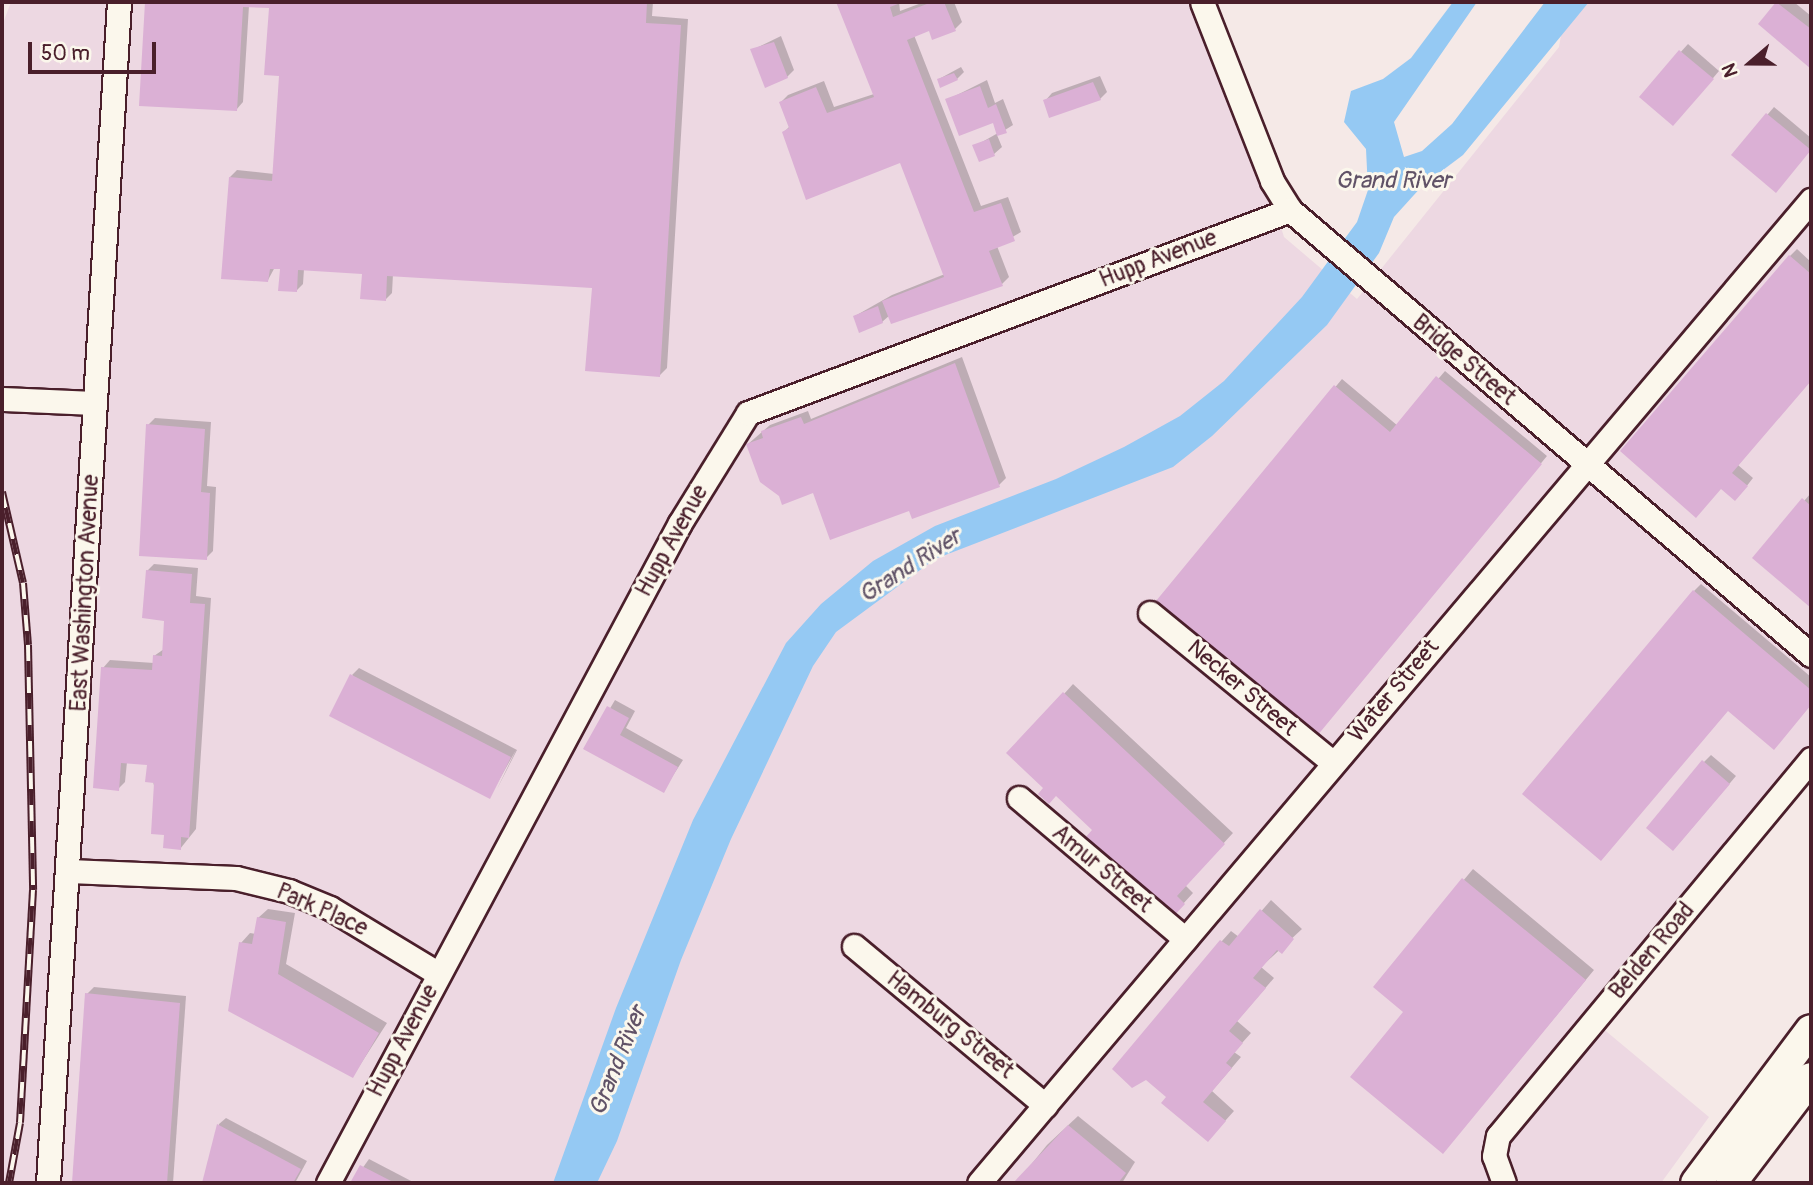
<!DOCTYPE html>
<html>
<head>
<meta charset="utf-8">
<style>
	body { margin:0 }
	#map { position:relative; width:1813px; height:1185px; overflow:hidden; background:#f5e9e7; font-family:Pangolin,sans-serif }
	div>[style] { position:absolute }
	.built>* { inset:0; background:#edd8e2 }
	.water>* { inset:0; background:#95c9f3 }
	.shadow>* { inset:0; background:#0003 }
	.building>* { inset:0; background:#dbb0d5 }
	.roads { filter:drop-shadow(2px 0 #4a1f2b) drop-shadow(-2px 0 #4a1f2b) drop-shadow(0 2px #4a1f2b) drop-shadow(0 -2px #4a1f2b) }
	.minor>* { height:23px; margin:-11.5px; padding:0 11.5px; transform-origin:11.5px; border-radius:11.5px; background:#fbf7ec }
	.major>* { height:30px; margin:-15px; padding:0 15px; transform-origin:15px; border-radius:15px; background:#fbf7ec }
	.rail>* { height:8px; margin-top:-4px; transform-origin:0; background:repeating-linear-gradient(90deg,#fbf7ec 0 16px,#4a1f2b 0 32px); box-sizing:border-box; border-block:2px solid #4a1f2b }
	span { translate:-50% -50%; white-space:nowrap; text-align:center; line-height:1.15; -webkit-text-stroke:6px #fbf7ec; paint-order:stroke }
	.street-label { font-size:23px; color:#4a1f2b }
	.water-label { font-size:24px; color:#605267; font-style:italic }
	.frame { position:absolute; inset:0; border:4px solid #4a1f2b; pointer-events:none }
	.north { position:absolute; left:1715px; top:28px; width:70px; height:70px; -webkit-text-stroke:5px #fbf7ec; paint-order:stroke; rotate:250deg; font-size:19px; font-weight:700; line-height:28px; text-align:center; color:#4a1f2b }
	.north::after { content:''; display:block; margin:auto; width:24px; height:32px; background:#4a1f2b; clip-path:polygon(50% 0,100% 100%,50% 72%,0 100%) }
	.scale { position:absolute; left:28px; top:42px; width:128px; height:32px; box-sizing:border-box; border:4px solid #4a1f2b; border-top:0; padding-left:9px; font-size:21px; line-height:24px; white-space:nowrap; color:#4a1f2b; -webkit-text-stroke:5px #fbf7ec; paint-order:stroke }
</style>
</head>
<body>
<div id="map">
	<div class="built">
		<div style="clip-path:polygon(11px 2px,1210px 2px,1284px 237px,1357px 299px,1559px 47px,1561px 35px,1589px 2px,1811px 2px,1811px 775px,1601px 1027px,1709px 1117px,1661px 1183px,2px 1183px,2px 26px)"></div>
	</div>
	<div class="water">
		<div style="clip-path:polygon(1453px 2px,1477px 2px,1394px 122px,1404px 157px,1422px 151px,1452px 124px,1545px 2px,1589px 2px,1463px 155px,1423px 185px,1394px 217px,1379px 253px,1327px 325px,1212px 436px,1173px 467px,935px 559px,836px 632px,813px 666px,731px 839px,681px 960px,617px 1141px,597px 1183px,553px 1183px,616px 1008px,693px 820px,786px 643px,821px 604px,873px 561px,935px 526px,1056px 479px,1124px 447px,1180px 416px,1224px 381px,1302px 297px,1357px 222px,1368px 190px,1366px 149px,1344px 122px,1351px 91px,1383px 79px,1411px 58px)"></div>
	</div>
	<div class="shadow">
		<div style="clip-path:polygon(147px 2px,653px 2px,652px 16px,688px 19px,667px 368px,660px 375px,594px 286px,393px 274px,392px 293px,385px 300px,364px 273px,304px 269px,303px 284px,296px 291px,282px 268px,275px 267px,268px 280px,230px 177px,237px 170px,274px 174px,281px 74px,271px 7px,249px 6px,243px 102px,236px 110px,140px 105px)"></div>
		<div style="clip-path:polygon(838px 2px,899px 2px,900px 11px,924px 2px,954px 2px,962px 22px,955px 29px,930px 29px,914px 35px,981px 206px,1008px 197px,1021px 232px,997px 246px,1009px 277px,1002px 284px,890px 315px,882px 322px,855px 316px,892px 295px,945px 274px,901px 161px,784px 132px,790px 126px,781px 102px,788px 95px,824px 81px,834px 107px,874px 94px)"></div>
		<div style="clip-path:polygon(1779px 2px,1794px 2px,1811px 16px,1811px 67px,1760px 24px)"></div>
		<div style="clip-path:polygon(781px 36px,794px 70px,787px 77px,752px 50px)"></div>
		<div style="clip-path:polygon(1688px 44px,1719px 71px,1680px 117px,1641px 96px)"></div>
		<div style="clip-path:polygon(961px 67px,964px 72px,957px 79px,939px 79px)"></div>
		<div style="clip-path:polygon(1100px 76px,1107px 92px,1100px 99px,1045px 101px,1052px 93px)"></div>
		<div style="clip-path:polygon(987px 80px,995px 103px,1003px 99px,1013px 125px,997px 135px,1002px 147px,994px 154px,975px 146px,998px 133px,995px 121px,947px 100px)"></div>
		<div style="clip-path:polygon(1774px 107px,1811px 138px,1811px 149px,1783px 183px,1733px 155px)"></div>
		<div style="clip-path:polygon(1797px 249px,1811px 262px,1811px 379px,1738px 465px,1753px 478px,1742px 492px,1722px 487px,1790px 256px)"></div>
		<div style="clip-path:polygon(962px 357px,1006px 478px,999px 485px,910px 509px,814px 491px,748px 444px,770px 425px,808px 411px,811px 419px)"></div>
		<div style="clip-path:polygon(1445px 371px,1547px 456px,1324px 726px,1158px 601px,1342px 379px,1398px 426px)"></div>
		<div style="clip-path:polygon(155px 418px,211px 422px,207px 486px,216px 487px,213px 551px,206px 558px,148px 425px)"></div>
		<div style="clip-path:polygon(1811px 493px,1811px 606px,1754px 558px)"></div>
		<div style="clip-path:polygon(154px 564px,198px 568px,196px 596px,211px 598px,196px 829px,180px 849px,165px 833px,149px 764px,127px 762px,125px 782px,118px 789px,103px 668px,110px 660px,154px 663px,154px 656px,164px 649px,166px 619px,147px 571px)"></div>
		<div style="clip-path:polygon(1701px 584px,1811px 677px,1811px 704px,1780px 740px,1694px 591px)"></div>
		<div style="clip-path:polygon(359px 668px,517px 750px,497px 789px,516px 750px,490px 796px,352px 675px)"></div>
		<div style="clip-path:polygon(1073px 684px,1233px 833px,1185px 885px,1193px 893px,1171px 917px,1095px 830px,1057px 794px,1064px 694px)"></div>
		<div style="clip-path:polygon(615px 700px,635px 711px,626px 728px,683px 760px,663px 791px,586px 749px)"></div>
		<div style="clip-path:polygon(1711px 755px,1736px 776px,1680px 842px,1704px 762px)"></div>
		<div style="clip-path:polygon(1473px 869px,1594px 970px,1443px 1152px,1406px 1012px,1375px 986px)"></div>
		<div style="clip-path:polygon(1271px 900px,1302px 929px,1261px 967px,1274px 978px,1237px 1021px,1251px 1033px,1234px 1052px,1241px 1057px,1212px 1091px,1234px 1111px,1217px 1130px,1147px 1078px,1114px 1069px,1222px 941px,1231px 931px,1239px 937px)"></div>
		<div style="clip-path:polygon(268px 909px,295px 913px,286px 964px,387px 1023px,353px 1076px,241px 943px,250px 933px,256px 934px,258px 918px)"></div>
		<div style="clip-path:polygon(94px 987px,186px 996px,173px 1183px,74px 1183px,87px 994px)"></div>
		<div style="clip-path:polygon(1078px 1116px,1135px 1162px,1122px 1183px,1017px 1182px,1047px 1145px)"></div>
		<div style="clip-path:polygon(226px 1118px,307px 1161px,295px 1183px,203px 1183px,219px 1124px)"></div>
		<div style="clip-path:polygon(369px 1159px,415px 1183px,352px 1183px)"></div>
	</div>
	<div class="building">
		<div style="clip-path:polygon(145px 2px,647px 2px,646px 23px,681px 25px,660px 377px,585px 371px,592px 288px,387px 276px,386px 301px,360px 299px,362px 274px,298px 270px,297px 292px,278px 291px,280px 269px,270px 269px,268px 282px,221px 279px,229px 177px,272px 181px,279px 76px,264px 75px,269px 8px,243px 7px,237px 111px,139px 106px)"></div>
		<div style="clip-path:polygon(836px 2px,903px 2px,890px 7px,893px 17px,932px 2px,944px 2px,956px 31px,932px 40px,929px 31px,907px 40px,974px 212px,1001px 203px,1015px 241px,989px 251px,1003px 286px,891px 324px,882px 301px,944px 277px,900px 163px,806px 200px,782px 132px,789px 128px,779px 102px,816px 87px,827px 113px,874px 97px)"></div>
		<div style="clip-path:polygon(1776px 2px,1811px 29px,1811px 69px,1758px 24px)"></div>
		<div style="clip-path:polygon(774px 42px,788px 78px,765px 88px,750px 49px)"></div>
		<div style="clip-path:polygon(1679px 50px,1714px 79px,1673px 126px,1639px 97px)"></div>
		<div style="clip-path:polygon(954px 73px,958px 80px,940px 88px,937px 79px)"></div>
		<div style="clip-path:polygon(1093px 82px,1101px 100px,1049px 118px,1043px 100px)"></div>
		<div style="clip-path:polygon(980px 86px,988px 108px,996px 104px,1007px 133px,997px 136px,993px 123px,959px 136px,945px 99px)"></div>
		<div style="clip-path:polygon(1766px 113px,1811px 150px,1776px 193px,1731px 155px)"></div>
		<div style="clip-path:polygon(989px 139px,995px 156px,979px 162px,972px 145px)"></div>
		<div style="clip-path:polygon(1789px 255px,1811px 274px,1811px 381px,1732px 473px,1748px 486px,1735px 501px,1721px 489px,1696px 518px,1620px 451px)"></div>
		<div style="clip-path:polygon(878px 306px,883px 323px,859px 333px,853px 316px)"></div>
		<div style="clip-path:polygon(955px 363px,1000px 487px,912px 519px,909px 511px,830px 540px,813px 493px,782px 505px,779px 496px,760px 482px,746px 444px,763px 438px,761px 431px,801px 417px,804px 424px)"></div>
		<div style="clip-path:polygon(1436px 376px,1542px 464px,1317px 736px,1156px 601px,1334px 385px,1390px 432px)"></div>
		<div style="clip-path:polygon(146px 424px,205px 429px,201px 492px,210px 493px,207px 560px,139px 556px)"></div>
		<div style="clip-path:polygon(1802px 498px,1811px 506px,1811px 608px,1752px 558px)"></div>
		<div style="clip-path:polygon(146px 570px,192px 574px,190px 603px,205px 604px,189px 838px,181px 837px,181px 850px,163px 848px,164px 835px,151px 834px,154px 783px,145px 782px,147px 765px,121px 763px,119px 791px,93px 788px,101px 667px,152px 670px,153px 655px,162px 656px,164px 621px,142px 618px)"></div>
		<div style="clip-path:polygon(1693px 590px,1811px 690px,1811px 705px,1774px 750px,1728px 711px,1601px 861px,1522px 794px)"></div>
		<div style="clip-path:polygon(350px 674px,511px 757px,490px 799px,329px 716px)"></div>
		<div style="clip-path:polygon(1063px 692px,1225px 844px,1177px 896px,1185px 904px,1171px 919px,1084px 839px,1092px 830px,1056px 796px,1049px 804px,1038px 794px,1043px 788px,1006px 753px)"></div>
		<div style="clip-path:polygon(607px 706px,629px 718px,620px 735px,678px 767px,664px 793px,583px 749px)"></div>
		<div style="clip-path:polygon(1702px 760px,1730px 784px,1673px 851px,1646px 828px)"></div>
		<div style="clip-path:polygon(1462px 878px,1586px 980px,1443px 1154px,1350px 1077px,1403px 1012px,1373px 987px)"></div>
		<div style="clip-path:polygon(1260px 909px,1294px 939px,1282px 954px,1277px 950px,1253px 978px,1266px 988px,1229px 1031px,1243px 1043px,1226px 1063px,1232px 1068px,1203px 1102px,1226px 1121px,1208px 1142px,1161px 1103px,1166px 1097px,1146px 1080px,1132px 1088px,1112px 1069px,1220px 940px,1229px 946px)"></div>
		<div style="clip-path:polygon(257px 917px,286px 922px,278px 974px,379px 1033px,353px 1078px,228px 1011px,239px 942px,252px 944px)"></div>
		<div style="clip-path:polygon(85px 993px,180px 1003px,167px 1183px,72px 1183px)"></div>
		<div style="clip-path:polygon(217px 1124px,301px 1169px,293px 1183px,202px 1183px)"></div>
		<div style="clip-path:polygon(1068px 1125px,1126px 1173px,1118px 1183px,1013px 1183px)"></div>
		<div style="clip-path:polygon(360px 1165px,395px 1183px,350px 1183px)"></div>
	</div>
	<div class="roads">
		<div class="minor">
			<div style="left:1202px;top:2px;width:192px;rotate:68.6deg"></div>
			<div style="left:1272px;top:181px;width:34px;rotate:58deg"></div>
			<div style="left:1290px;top:210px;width:685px;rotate:40.5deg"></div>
			<div style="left:2px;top:399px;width:92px;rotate:2.5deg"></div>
			<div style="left:1150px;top:613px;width:237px;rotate:39.3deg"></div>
			<div style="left:1019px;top:798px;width:218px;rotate:40.3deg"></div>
			<div style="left:69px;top:871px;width:167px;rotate:2.4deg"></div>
			<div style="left:236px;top:878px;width:55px;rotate:13.8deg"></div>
			<div style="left:289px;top:891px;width:44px;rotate:22.5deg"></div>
			<div style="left:330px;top:908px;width:127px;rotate:31.2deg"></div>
			<div style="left:854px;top:946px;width:249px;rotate:39.8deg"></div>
			<div style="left:48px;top:1183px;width:1183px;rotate:-86.56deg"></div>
			<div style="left:328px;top:1183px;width:748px;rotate:-61.93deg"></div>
			<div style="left:680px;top:523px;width:129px;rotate:-58.3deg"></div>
			<div style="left:748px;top:413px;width:579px;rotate:-20.53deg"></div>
			<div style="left:979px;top:1183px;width:1288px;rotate:-49.76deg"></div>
			<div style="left:1504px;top:1183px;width:29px;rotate:-110deg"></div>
			<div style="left:1494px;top:1156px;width:20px;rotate:-79deg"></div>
			<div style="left:1498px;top:1136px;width:490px;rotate:-50.3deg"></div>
		</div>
		<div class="major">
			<div style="left:1696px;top:1183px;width:191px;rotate:-53.1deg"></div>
			<div style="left:1731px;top:1183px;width:132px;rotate:-52.7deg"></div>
		</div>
	</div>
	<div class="rail">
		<div style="left:2px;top:492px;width:93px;rotate:77deg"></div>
		<div style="left:23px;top:583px;width:62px;rotate:85.4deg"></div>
		<div style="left:28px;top:645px;width:245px;rotate:88.8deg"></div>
		<div style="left:33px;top:890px;width:233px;rotate:93.2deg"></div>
		<div style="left:20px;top:1123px;width:61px;rotate:100.4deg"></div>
	</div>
	<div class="street-label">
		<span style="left:1158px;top:259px;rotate:-21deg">Hupp Avenue</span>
		<span style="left:1464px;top:360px;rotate:40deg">Bridge Street</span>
		<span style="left:672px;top:541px;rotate:-61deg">Hupp Avenue</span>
		<span style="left:85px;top:593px;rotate:-87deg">East Washington Avenue</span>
		<span style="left:1242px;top:688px;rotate:40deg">Necker Street</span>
		<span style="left:1394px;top:691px;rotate:-50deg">Water Street</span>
		<span style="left:1102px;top:869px;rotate:40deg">Amur Street</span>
		<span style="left:322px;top:910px;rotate:24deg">Park Place</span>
		<span style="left:1652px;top:951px;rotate:-50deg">Belden Road</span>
		<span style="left:950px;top:1025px;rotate:39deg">Hamburg Street</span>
		<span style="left:403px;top:1041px;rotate:-62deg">Hupp Avenue</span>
	</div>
	<div class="water-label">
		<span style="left:1393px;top:181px">Grand River</span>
		<span style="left:910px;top:566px;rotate:-33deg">Grand River</span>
		<span style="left:618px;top:1061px;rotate:-68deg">Grand River</span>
	</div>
	<div class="frame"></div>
	<div class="north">N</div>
	<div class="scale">50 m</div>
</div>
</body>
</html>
